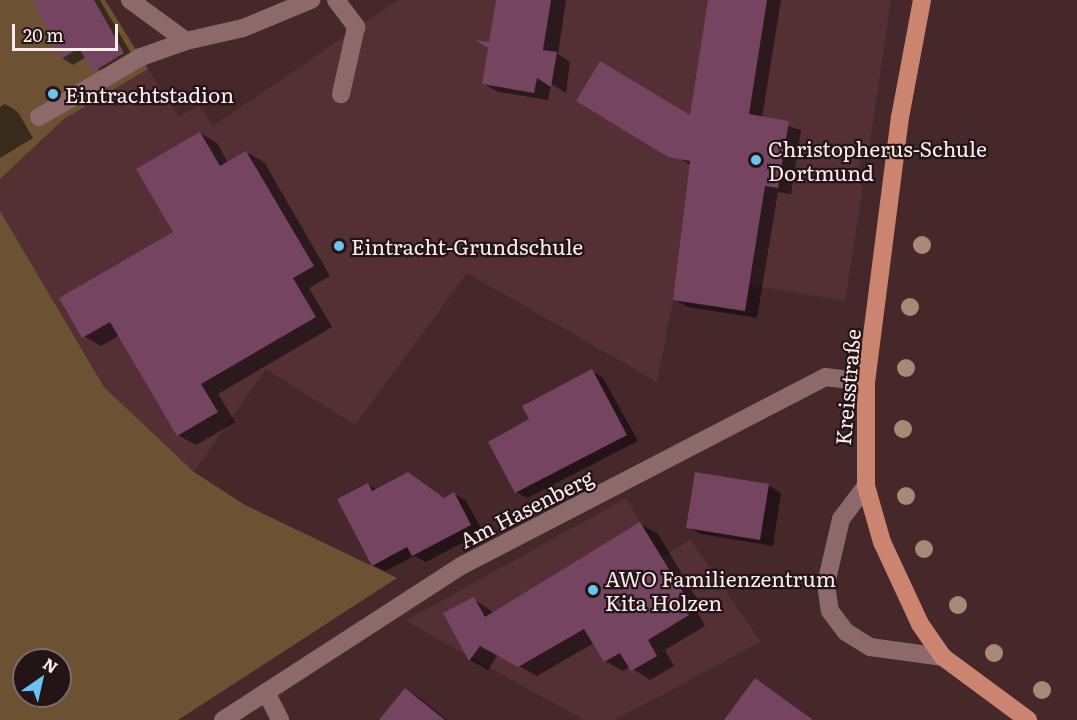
<!DOCTYPE html>
<html>
<head>
<meta charset="utf-8">
<style>
	body { margin:0 }
	#map { position:relative; width:1077px; height:720px; overflow:hidden; background:#46272a; font-family:Literata,serif }
	div>[style] { position:absolute }
	.built>* { inset:0; background:#542f33 }
	.green>* { inset:0; background:#6c5233 }
	.shadow>* { inset:0; background:#0007 }
	.building>* { inset:0; background:#754460 }
	.minor>* { height:18px; margin:-9px; padding:0 9px; transform-origin:9px; border-radius:9px; background:#8d696c }
	.major>* { height:18px; margin:-9px; padding:0 9px; transform-origin:9px; border-radius:9px; background:#ca8470 }
	.trees>* { width:18px; height:18px; margin:-9px; border-radius:50%; background:#aa8874 }
	.dots>* { width:16px; height:16px; translate:-50% -50%; box-sizing:border-box; border:3px solid #231516; border-radius:50% }
	span { translate:-50% -50%; white-space:nowrap; text-align:center; line-height:1.15; -webkit-text-stroke:4.5px #231516; paint-order:stroke }
	.poi-label { font-size:21px; color:#fdeced }
	.left { translate:0 -50%; text-align:left }
	.street-label { font-size:21px; color:#fdeced }
	.north { position:absolute; left:12px; top:648px; width:60px; height:60px; box-sizing:border-box; background:#231516; border:2px solid #7a6b6c; border-radius:50%; rotate:34deg; font-size:16px; font-weight:700; line-height:24px; text-align:center; color:#fdeced }
	.north::after { content:''; display:block; margin:auto; width:21px; height:27px; background:#6bc3f2; clip-path:polygon(50% 0,100% 100%,50% 72%,0 100%) }
	.scale { position:absolute; left:12px; top:24px; width:106px; height:27px; box-sizing:border-box; border:3px solid #fdeced; border-top:0; padding-left:8px; font-size:18px; line-height:21px; white-space:nowrap; color:#fdeced; -webkit-text-stroke:4px #231516; paint-order:stroke }
</style>
</head>
<body>
<div id="map">
	<div class="built">
		<div style="clip-path:polygon(398px 0,891px 0,869px 149px,862px 156px,857px 181px,863px 187px,845px 301px,749px 285px,745px 311px,673px 301px,657px 382px,467px 273px,355px 425px,266px 369px,194px 472px,104px 387px,0 211px,0 179px,64px 119px,148px 69px,179px 117px,199px 105px,213px 126px)"></div>
		<div style="clip-path:polygon(626px 498px,662px 558px,690px 539px,761px 642px,615px 720px,584px 720px,405px 621px)"></div>
	</div>
	<div class="green">
		<div style="clip-path:polygon(0 0,105px 0,148px 69px,64px 119px,0 179px)"></div>
		<div style="clip-path:polygon(evenodd,0 211px,104px 387px,194px 472px,245px 505px,397px 578px,178px 720px,0 720px,0 211px,24px 660px,60px 660px,60px 696px,24px 696px,24px 660px)"></div>
	</div>
	<div class="shadow">
		<div style="clip-path:polygon(35px 0,100px 0,135px 60px,106px 77px,86px 57px,73px 65px,62px 58px)"></div>
		<div style="clip-path:polygon(498px 0,566px 0,558px 54px,570px 62px,566px 93px,551px 84px,548px 100px,498px 92px,484px 84px)"></div>
		<div style="clip-path:polygon(709px 0,781px 0,762px 118px,801px 130px,791px 194px,778px 192px,757px 318px,688px 307px,675px 300px,691px 165px,578px 101px,691px 117px)"></div>
		<div style="clip-path:polygon(5px 104px,18px 112px,33px 138px,0 158px,0 107px)"></div>
		<div style="clip-path:polygon(200px 133px,217px 143px,228px 163px,246px 152px,264px 162px,330px 276px,309px 288px,332px 327px,218px 394px,235px 422px,196px 445px,178px 435px,120px 335px,101px 346px,84px 336px,175px 232px)"></div>
		<div style="clip-path:polygon(592px 371px,603px 378px,638px 441px,527px 498px,516px 492px,531px 420px)"></div>
		<div style="clip-path:polygon(408px 474px,445px 499px,454px 494px,466px 501px,483px 532px,426px 562px,415px 556px,385px 571px,373px 565px,368px 485px,378px 490px)"></div>
		<div style="clip-path:polygon(768px 485px,781px 493px,773px 546px,701px 534px,688px 527px)"></div>
		<div style="clip-path:polygon(640px 524px,658px 534px,700px 604px,695px 608px,705px 626px,665px 650px,674px 666px,650px 680px,630px 667px,623px 671px,605px 661px,594px 643px,537px 676px,498px 654px,488px 670px,470px 660px,445px 614px,474px 599px,494px 613px)"></div>
		<div style="clip-path:polygon(406px 690px,418px 697px,447px 720px,381px 720px)"></div>
	</div>
	<div class="building">
		<div style="clip-path:polygon(33px 0,94px 0,124px 53px,93px 72px,79px 48px,61px 59px)"></div>
		<div style="clip-path:polygon(496px 0,551px 0,543px 50px,557px 52px,551px 87px,537px 78px,534px 93px,482px 84px,488px 48px,475px 40px,489px 42px)"></div>
		<div style="clip-path:polygon(708px 0,767px 0,749px 114px,789px 121px,778px 188px,765px 186px,745px 311px,673px 300px,690px 161px,668px 157px,576px 101px,600px 61px,690px 115px)"></div>
		<div style="clip-path:polygon(200px 132px,220px 166px,246px 151px,314px 266px,293px 278px,316px 317px,201px 384px,218px 412px,177px 436px,110px 322px,82px 338px,59px 298px,173px 232px,136px 169px)"></div>
		<div style="clip-path:polygon(592px 369px,627px 435px,515px 493px,488px 442px,529px 419px,522px 406px)"></div>
		<div style="clip-path:polygon(408px 472px,444px 498px,454px 492px,471px 525px,412px 556px,407px 547px,372px 566px,337px 499px,368px 483px,372px 491px)"></div>
		<div style="clip-path:polygon(695px 472px,769px 484px,760px 540px,686px 528px)"></div>
		<div style="clip-path:polygon(640px 522px,684px 594px,678px 597px,689px 615px,648px 640px,657px 656px,631px 671px,620px 653px,604px 662px,584px 629px,518px 667px,480px 646px,469px 661px,443px 613px,474px 597px,485px 617px)"></div>
		<div style="clip-path:polygon(755px 678px,813px 720px,724px 720px)"></div>
		<div style="clip-path:polygon(405px 688px,445px 720px,379px 720px)"></div>
	</div>
	<div class="minor">
		<div style="left:130px;top:0;width:69px;rotate:36.2deg"></div>
		<div style="left:186px;top:41px;width:58px;rotate:-12.8deg"></div>
		<div style="left:243px;top:28px;width:74px;rotate:-22.4deg"></div>
		<div style="left:336px;top:0;width:34px;rotate:53deg"></div>
		<div style="left:356px;top:27px;width:69px;rotate:102.6deg"></div>
		<div style="left:39px;top:117px;width:118px;rotate:-30.5deg"></div>
		<div style="left:141px;top:57px;width:48px;rotate:-19.6deg"></div>
		<div style="left:866px;top:486px;width:41px;rotate:127.1deg"></div>
		<div style="left:841px;top:519px;width:67px;rotate:103deg"></div>
		<div style="left:826px;top:584px;width:27px;rotate:82deg"></div>
		<div style="left:830px;top:611px;width:26px;rotate:53deg"></div>
		<div style="left:846px;top:632px;width:28px;rotate:32deg"></div>
		<div style="left:870px;top:647px;width:74px;rotate:7.8deg"></div>
		<div style="left:266px;top:692px;width:31px;rotate:63deg"></div>
		<div style="left:223px;top:720px;width:283px;rotate:-32.9deg"></div>
		<div style="left:461px;top:566px;width:410px;rotate:-27.4deg"></div>
		<div style="left:825px;top:377px;width:41px;rotate:7deg"></div>
	</div>
	<div class="major">
		<div style="left:922px;top:0;width:119px;rotate:100.6deg"></div>
		<div style="left:900px;top:117px;width:267px;rotate:97.3deg"></div>
		<div style="left:866px;top:382px;width:104px;rotate:90deg"></div>
		<div style="left:866px;top:486px;width:58px;rotate:74.1deg"></div>
		<div style="left:882px;top:542px;width:90px;rotate:65.1deg"></div>
		<div style="left:920px;top:624px;width:40px;rotate:55.1deg"></div>
		<div style="left:943px;top:657px;width:106px;rotate:36.5deg"></div>
	</div>
	<div class="trees">
		<div style="left:922px;top:245px"></div>
		<div style="left:910px;top:307px"></div>
		<div style="left:906px;top:368px"></div>
		<div style="left:903px;top:429px"></div>
		<div style="left:906px;top:496px"></div>
		<div style="left:924px;top:549px"></div>
		<div style="left:958px;top:605px"></div>
		<div style="left:994px;top:653px"></div>
		<div style="left:1042px;top:690px"></div>
	</div>
	<div class="dots">
		<div style="left:53px;top:94px;background:#6bc3f2"></div>
		<div style="left:756px;top:160px;background:#6bc3f2"></div>
		<div style="left:339px;top:246px;background:#6bc3f2"></div>
		<div style="left:593px;top:590px;background:#6bc3f2"></div>
	</div>
	<div class="poi-label">
		<span class="left" style="left:65px;top:94px">Eintrachtstadion</span>
		<span class="left" style="left:768px;top:160px">Christopherus-Schule<br>Dortmund</span>
		<span class="left" style="left:351px;top:246px">Eintracht-Grundschule</span>
		<span class="left" style="left:605px;top:590px">AWO Familienzentrum<br>Kita Holzen</span>
	</div>
	<div class="street-label">
		<span style="left:847px;top:387px;rotate:-85deg">Kreisstraße</span>
		<span style="left:526px;top:508px;rotate:-27deg">Am Hasenberg</span>
	</div>
	<div class="north">N</div>
	<div class="scale">20 m</div>
</div>
</body>
</html>
